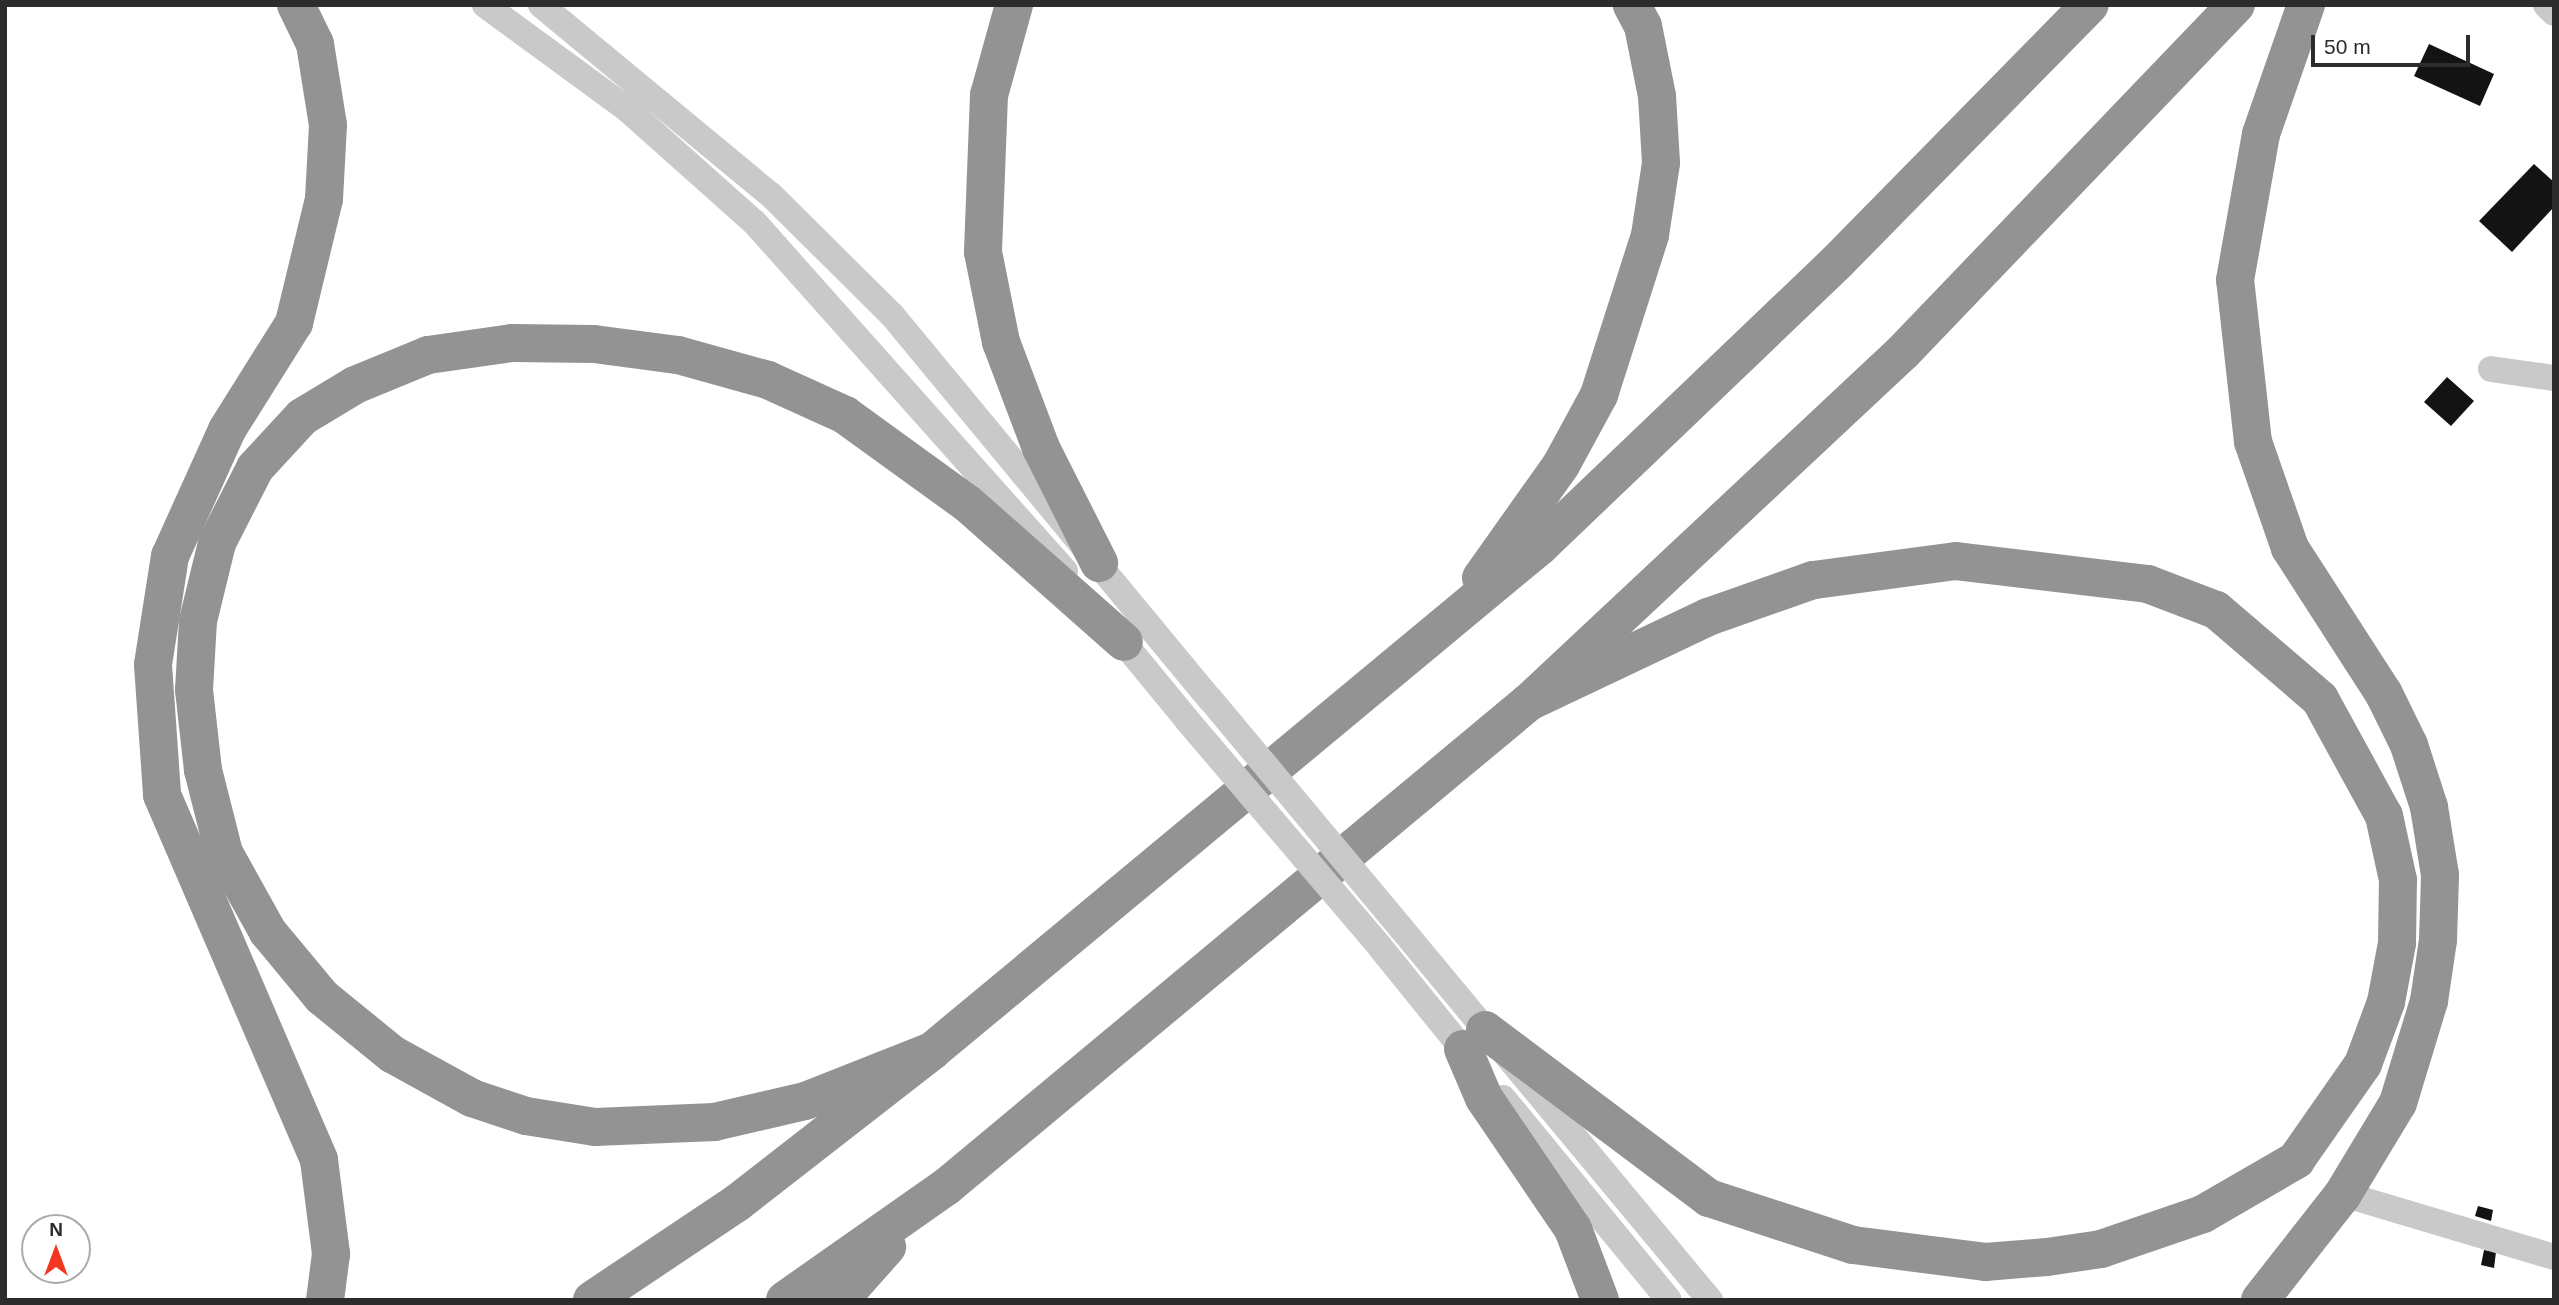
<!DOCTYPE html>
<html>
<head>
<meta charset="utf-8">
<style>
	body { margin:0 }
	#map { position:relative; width:2559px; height:1305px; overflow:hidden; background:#fff; font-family:Helvetica,sans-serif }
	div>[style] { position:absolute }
	.building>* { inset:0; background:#131313 }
	.minor>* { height:26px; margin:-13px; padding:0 13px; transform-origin:13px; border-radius:13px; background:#c9c9c9 }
	.highway>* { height:38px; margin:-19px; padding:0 19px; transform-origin:19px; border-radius:19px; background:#939393 }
	.minor-bridge>* { height:26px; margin:-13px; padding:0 13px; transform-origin:13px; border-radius:13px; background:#c9c9c9 }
	span { translate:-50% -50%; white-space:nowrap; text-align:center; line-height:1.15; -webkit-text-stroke:7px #fff; paint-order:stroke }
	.frame { position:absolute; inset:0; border:7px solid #2c2c2c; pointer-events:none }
	.north { position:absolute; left:21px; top:1214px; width:70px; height:70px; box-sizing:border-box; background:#fff; border:2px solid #ababab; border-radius:50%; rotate:0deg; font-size:19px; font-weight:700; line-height:28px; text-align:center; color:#2c2c2c }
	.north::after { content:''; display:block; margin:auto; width:24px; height:32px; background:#f1371f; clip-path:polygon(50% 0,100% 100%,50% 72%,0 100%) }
	.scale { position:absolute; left:2311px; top:35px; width:159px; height:32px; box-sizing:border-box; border:4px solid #2c2c2c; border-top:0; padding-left:9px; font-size:21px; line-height:24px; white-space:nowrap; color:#2c2c2c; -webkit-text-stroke:5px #fff; paint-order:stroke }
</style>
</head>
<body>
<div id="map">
	<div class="building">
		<div style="clip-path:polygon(2429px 44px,2494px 74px,2480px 106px,2414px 76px)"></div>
		<div style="clip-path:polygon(2534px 164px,2554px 182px,2554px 207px,2512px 252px,2479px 221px)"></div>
		<div style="clip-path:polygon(2447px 377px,2474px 401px,2451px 426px,2424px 402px)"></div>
		<div style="clip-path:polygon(2478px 1206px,2493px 1210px,2491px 1221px,2475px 1216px)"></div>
		<div style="clip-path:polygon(2484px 1250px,2496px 1252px,2494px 1268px,2481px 1265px)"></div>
	</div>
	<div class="minor">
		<div style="left:485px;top:5px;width:176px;rotate:36.2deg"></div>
		<div style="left:627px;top:109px;width:171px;rotate:41.7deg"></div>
		<div style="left:755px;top:223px;width:466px;rotate:48.3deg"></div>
		<div style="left:541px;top:5px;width:298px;rotate:39.6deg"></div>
		<div style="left:771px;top:195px;width:170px;rotate:44.8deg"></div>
		<div style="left:892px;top:315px;width:500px;rotate:50.4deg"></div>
		<div style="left:2546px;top:5px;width:11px;rotate:45deg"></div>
		<div style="left:2491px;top:369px;width:64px;rotate:8.1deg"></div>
		<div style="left:1114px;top:631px;width:115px;rotate:50.6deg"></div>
		<div style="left:1401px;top:928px;width:484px;rotate:50.3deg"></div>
		<div style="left:1380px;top:947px;width:149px;rotate:51deg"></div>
		<div style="left:1503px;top:1098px;width:261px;rotate:50.6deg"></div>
		<div style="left:2343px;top:1194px;width:220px;rotate:16.6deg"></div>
	</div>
	<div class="highway">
		<div style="left:296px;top:5px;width:43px;rotate:64deg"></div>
		<div style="left:315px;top:44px;width:82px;rotate:80.9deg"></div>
		<div style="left:328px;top:125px;width:74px;rotate:93.1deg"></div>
		<div style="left:324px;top:199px;width:128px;rotate:103.6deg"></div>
		<div style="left:294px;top:323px;width:126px;rotate:122.1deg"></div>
		<div style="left:227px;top:430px;width:138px;rotate:114.3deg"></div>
		<div style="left:170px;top:556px;width:110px;rotate:98.9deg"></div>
		<div style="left:153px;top:665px;width:130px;rotate:86deg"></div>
		<div style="left:162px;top:795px;width:397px;rotate:66.7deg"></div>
		<div style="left:319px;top:1160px;width:95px;rotate:82.7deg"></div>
		<div style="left:331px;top:1254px;width:46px;rotate:97.4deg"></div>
		<div style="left:1014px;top:5px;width:93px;rotate:105.5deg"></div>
		<div style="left:989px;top:95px;width:157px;rotate:92.2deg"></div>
		<div style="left:983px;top:252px;width:92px;rotate:78.7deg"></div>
		<div style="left:1001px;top:342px;width:113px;rotate:69.3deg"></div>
		<div style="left:1041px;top:448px;width:129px;rotate:63.2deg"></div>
		<div style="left:1481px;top:578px;width:138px;rotate:-54.7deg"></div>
		<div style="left:1561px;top:465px;width:80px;rotate:-61.5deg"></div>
		<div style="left:1599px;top:395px;width:168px;rotate:-72.3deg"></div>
		<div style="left:1650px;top:235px;width:73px;rotate:-81.3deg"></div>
		<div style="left:1661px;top:163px;width:67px;rotate:-93.4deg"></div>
		<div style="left:1657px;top:96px;width:71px;rotate:-101.3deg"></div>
		<div style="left:1643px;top:26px;width:24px;rotate:-118deg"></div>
		<div style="left:1485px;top:1030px;width:280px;rotate:36.9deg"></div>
		<div style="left:1709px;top:1198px;width:151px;rotate:18.1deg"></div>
		<div style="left:1853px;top:1245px;width:133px;rotate:7.3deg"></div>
		<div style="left:1985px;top:1262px;width:62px;rotate:-4.6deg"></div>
		<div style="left:2047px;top:1257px;width:55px;rotate:-8.4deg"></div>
		<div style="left:2101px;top:1249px;width:108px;rotate:-18.9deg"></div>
		<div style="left:2203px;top:1214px;width:108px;rotate:-30.1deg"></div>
		<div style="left:2296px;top:1160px;width:117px;rotate:-55.1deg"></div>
		<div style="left:2363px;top:1064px;width:66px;rotate:-69.6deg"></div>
		<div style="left:2386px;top:1002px;width:60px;rotate:-79.4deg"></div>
		<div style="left:2397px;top:943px;width:63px;rotate:-89.1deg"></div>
		<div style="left:2398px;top:880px;width:66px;rotate:-102.3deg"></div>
		<div style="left:2384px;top:816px;width:133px;rotate:-118.7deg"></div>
		<div style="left:2320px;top:699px;width:137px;rotate:-139.4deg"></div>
		<div style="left:2216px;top:610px;width:73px;rotate:-159.1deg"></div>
		<div style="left:2148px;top:584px;width:193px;rotate:-173.2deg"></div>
		<div style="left:1956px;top:561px;width:144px;rotate:172.4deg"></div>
		<div style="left:1813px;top:580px;width:111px;rotate:160.6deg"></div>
		<div style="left:1708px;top:617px;width:198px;rotate:154.6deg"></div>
		<div style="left:1463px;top:1049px;width:53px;rotate:66.8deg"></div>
		<div style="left:1484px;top:1098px;width:158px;rotate:55.8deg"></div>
		<div style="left:1573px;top:1229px;width:76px;rotate:69.2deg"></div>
		<div style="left:932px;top:1051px;width:136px;rotate:158.5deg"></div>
		<div style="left:805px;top:1101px;width:92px;rotate:166.9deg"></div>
		<div style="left:715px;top:1122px;width:120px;rotate:177.6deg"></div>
		<div style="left:595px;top:1127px;width:70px;rotate:-170.9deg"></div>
		<div style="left:526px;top:1116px;width:57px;rotate:-161.6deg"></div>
		<div style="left:472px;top:1098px;width:91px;rotate:-151.2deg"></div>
		<div style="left:392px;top:1054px;width:90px;rotate:-140.8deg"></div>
		<div style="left:322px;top:997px;width:85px;rotate:-129.7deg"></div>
		<div style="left:268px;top:932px;width:90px;rotate:-119.1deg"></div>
		<div style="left:224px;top:853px;width:86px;rotate:-104.2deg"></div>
		<div style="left:203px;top:770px;width:81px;rotate:-96.4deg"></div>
		<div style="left:194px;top:690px;width:69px;rotate:-86.7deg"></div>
		<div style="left:198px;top:621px;width:80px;rotate:-76.3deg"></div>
		<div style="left:217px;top:543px;width:84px;rotate:-63.1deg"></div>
		<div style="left:255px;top:468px;width:69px;rotate:-47.3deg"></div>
		<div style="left:302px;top:417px;width:62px;rotate:-31.1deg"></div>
		<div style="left:355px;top:385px;width:79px;rotate:-22.3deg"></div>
		<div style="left:428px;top:355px;width:85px;rotate:-8.1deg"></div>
		<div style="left:512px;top:343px;width:82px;rotate:0.7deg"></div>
		<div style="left:594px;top:344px;width:85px;rotate:7.5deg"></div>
		<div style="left:678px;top:355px;width:93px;rotate:15.5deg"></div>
		<div style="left:768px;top:380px;width:85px;rotate:24.4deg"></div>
		<div style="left:845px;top:415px;width:152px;rotate:35.9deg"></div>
		<div style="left:968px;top:504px;width:208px;rotate:41.5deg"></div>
		<div style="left:592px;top:1300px;width:174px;rotate:-33.8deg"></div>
		<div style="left:737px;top:1203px;width:247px;rotate:-37.9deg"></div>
		<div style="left:932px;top:1051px;width:790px;rotate:-39.71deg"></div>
		<div style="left:1540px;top:546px;width:412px;rotate:-43.7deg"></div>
		<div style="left:1838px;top:261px;width:359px;rotate:-45.5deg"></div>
		<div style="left:785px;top:1300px;width:197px;rotate:-35.1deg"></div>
		<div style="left:946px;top:1187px;width:758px;rotate:-39.76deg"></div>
		<div style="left:1529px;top:702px;width:512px;rotate:-43.1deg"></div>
		<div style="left:1903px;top:352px;width:481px;rotate:-46.2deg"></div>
		<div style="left:840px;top:1300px;width:71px;rotate:-48.4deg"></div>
		<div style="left:2260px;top:1300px;width:135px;rotate:-51.9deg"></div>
		<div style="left:2343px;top:1194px;width:106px;rotate:-58.9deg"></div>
		<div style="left:2398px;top:1103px;width:107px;rotate:-73.1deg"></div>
		<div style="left:2429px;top:1001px;width:62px;rotate:-81.6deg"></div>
		<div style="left:2438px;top:940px;width:65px;rotate:-88.2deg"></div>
		<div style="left:2440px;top:875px;width:69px;rotate:-99.2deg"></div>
		<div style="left:2429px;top:807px;width:65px;rotate:-107.9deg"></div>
		<div style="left:2409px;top:745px;width:57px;rotate:-116.1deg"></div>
		<div style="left:2384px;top:694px;width:174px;rotate:-122.8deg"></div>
		<div style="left:2290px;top:548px;width:112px;rotate:-109.2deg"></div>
		<div style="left:2253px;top:442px;width:163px;rotate:-96.3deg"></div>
		<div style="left:2235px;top:280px;width:148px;rotate:-79.9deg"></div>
		<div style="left:2261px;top:134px;width:137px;rotate:-70.8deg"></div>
	</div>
	<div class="minor-bridge">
		<div style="left:1211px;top:700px;width:297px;rotate:50.2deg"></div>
		<div style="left:1187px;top:720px;width:298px;rotate:49.6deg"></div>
	</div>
	<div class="frame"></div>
	<div class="north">N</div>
	<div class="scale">50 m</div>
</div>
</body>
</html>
